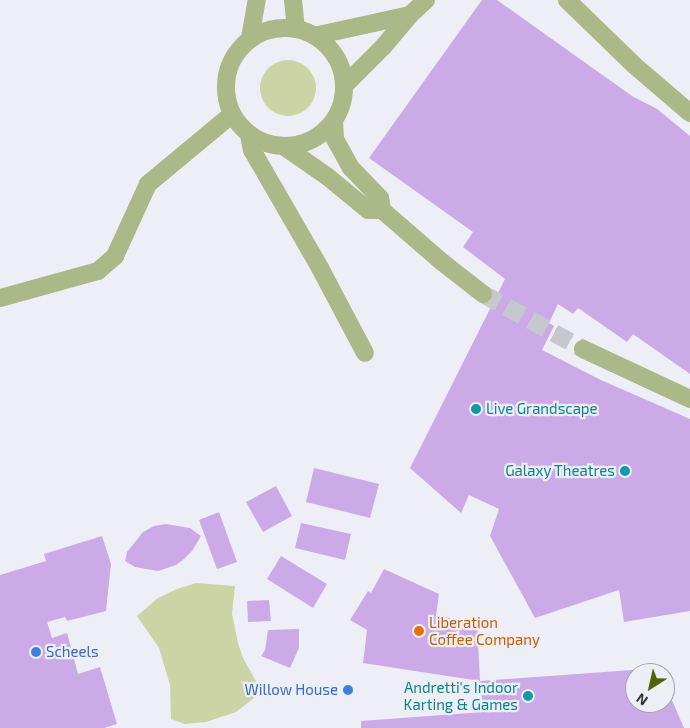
<!DOCTYPE html>
<html>
<head>
<meta charset="utf-8">
<style>
	body { margin:0 }
	#map { position:relative; width:690px; height:728px; overflow:hidden; background:#eeeff6; font-family:"Exo 2",sans-serif }
	div>[style] { position:absolute }
	.green>* { inset:0; background:#ccd4a5 }
	.round { border-radius:50% }
	.building>* { inset:0; background:#ccaae8 }
	.minor-tunnel>* { height:18px; margin-top:-9px; transform-origin:0; background:repeating-linear-gradient(90deg,#c7c8ce 0 18px,transparent 0 27px) }
	.minor>* { height:18px; margin:-9px; padding:0 9px; transform-origin:9px; border-radius:9px; background:#abb887 }
	.minor>.ring { margin:-9px; padding:0; box-sizing:content-box; background:none; border:18px solid #abb887; border-radius:50% }
	.dots>* { width:14px; height:14px; translate:-50% -50%; box-sizing:border-box; border:2px solid #eeeff6; border-radius:50% }
	span { translate:-50% -50%; white-space:nowrap; text-align:center; line-height:1.15; -webkit-text-stroke:4.5px #eeeff6; paint-order:stroke }
	.culture-label { font-size:15px; color:#0d838f }
	.left { translate:0 -50%; text-align:left }
	.right { translate:-100% -50%; text-align:right }
	.food-label { font-size:15px; color:#c56008 }
	.shop-label { font-size:15px; color:#366cbe }
	.north { position:absolute; left:625px; top:663px; width:50px; height:50px; box-sizing:border-box; background:#eeeff6; border:1px solid #a1a2a7; border-radius:50%; rotate:215deg; font-size:14px; font-weight:700; line-height:20px; text-align:center; color:#2d2e30 }
	.north::after { content:''; display:block; margin:auto; width:18px; height:22px; background:#556307; clip-path:polygon(50% 0,100% 100%,50% 72%,0 100%) }
</style>
</head>
<body>
<div id="map">
	<div class="green">
		<div class="round" style="left:260px;top:60px;width:56px;height:56px"></div>
		<div style="clip-path:polygon(196px 583px,235px 586px,232px 614px,238px 643px,243px 658px,262px 692px,236px 712px,206px 722px,185px 724px,171px 719px,170px 685px,159px 648px,137px 616px,158px 598px,177px 589px)"></div>
	</div>
	<div class="building">
		<div style="clip-path:polygon(482px 0,497px 0,632px 96px,657px 109px,690px 136px,690px 374px,633px 334px,627px 342px,578px 308px,573px 314px,558px 304px,549px 323px,554px 326px,542px 350px,601px 380px,690px 419px,690px 611px,624px 622px,619px 590px,535px 618px,490px 536px,499px 509px,469px 495px,461px 513px,410px 468px,505px 279px,463px 247px,473px 232px,369px 158px)"></div>
		<div style="clip-path:polygon(314px 468px,379px 484px,370px 518px,306px 502px)"></div>
		<div style="clip-path:polygon(276px 486px,292px 516px,263px 532px,246px 502px)"></div>
		<div style="clip-path:polygon(219px 512px,237px 562px,217px 569px,199px 520px)"></div>
		<div style="clip-path:polygon(301px 523px,351px 534px,345px 560px,295px 548px)"></div>
		<div style="clip-path:polygon(166px 524px,190px 528px,201px 536px,192px 551px,184px 559px,176px 565px,158px 571px,135px 567px,125px 561px,127px 552px,143px 532px,154px 526px)"></div>
		<div style="clip-path:polygon(102px 536px,111px 564px,106px 611px,67px 621px,65px 617px,47px 622px,52px 638px,67px 633px,78px 674px,100px 667px,117px 724px,104px 728px,0 728px,0 575px,46px 561px,44px 554px)"></div>
		<div style="clip-path:polygon(281px 556px,327px 584px,313px 608px,267px 579px)"></div>
		<div style="clip-path:polygon(384px 569px,439px 594px,436px 616px,477px 622px,480px 681px,363px 663px,367px 630px,350px 620px,368px 591px,371px 593px)"></div>
		<div style="clip-path:polygon(269px 600px,271px 621px,248px 622px,247px 601px)"></div>
		<div style="clip-path:polygon(299px 629px,299px 648px,290px 668px,261px 656px,265px 650px,268px 630px)"></div>
		<div style="clip-path:polygon(632px 670px,640px 672px,635px 673px,635px 703px,665px 703px,665px 690px,671px 698px,684px 728px,361px 728px,361px 721px,483px 712px,480px 681px)"></div>
	</div>
	<div class="minor-tunnel">
		<div style="left:483px;top:294px;width:114px;rotate:28.8deg"></div>
	</div>
	<div class="minor">
		<div style="left:293px;top:0;width:29px;rotate:84deg"></div>
		<div style="left:567px;top:0;width:93px;rotate:44.1deg"></div>
		<div style="left:634px;top:65px;width:74px;rotate:40.6deg"></div>
		<div style="left:410px;top:15px;width:22px;rotate:-43deg"></div>
		<div class="ring" style="left:226px;top:28px;width:100px;height:100px"></div>
		<div style="left:314px;top:36px;width:98px;rotate:-12.3deg"></div>
		<div style="left:410px;top:15px;width:42px;rotate:130.2deg"></div>
		<div style="left:383px;top:47px;width:55px;rotate:135deg"></div>
		<div style="left:250px;top:38px;width:39px;rotate:-80deg"></div>
		<div style="left:249px;top:135px;width:15px;rotate:79deg"></div>
		<div style="left:252px;top:150px;width:136px;rotate:60deg"></div>
		<div style="left:320px;top:268px;width:96px;rotate:62.1deg"></div>
		<div style="left:285px;top:147px;width:52px;rotate:34.9deg"></div>
		<div style="left:328px;top:177px;width:52px;rotate:39.5deg"></div>
		<div style="left:368px;top:210px;width:14px"></div>
		<div style="left:382px;top:210px;width:12px;rotate:-99deg"></div>
		<div style="left:380px;top:198px;width:42px;rotate:-134deg"></div>
		<div style="left:351px;top:168px;width:33px;rotate:-119deg"></div>
		<div style="left:335px;top:139px;width:17px;rotate:-93deg"></div>
		<div style="left:382px;top:210px;width:79px;rotate:40.9deg"></div>
		<div style="left:442px;top:262px;width:52px;rotate:38deg"></div>
		<div style="left:0;top:298px;width:102px;rotate:-15.4deg"></div>
		<div style="left:98px;top:271px;width:23px;rotate:-41deg"></div>
		<div style="left:115px;top:256px;width:79px;rotate:-65.4deg"></div>
		<div style="left:148px;top:184px;width:108px;rotate:-39.7deg"></div>
		<div style="left:583px;top:349px;width:118px;rotate:25deg"></div>
	</div>
	<div class="dots">
		<div style="left:476px;top:409px;background:#0f9aa8"></div>
		<div style="left:625px;top:471px;background:#0f9aa8"></div>
		<div style="left:419px;top:631px;background:#e8710a"></div>
		<div style="left:36px;top:652px;background:#3f7fe0"></div>
		<div style="left:348px;top:690px;background:#3f7fe0"></div>
		<div style="left:528px;top:696px;background:#0f9aa8"></div>
	</div>
	<div class="culture-label">
		<span class="left" style="left:486px;top:409px">Live Grandscape</span>
		<span class="right" style="left:615px;top:471px">Galaxy Theatres</span>
		<span class="right" style="left:518px;top:696px">Andretti's Indoor<br>Karting &amp; Games</span>
	</div>
	<div class="food-label">
		<span class="left" style="left:429px;top:631px">Liberation<br>Coffee Company</span>
	</div>
	<div class="shop-label">
		<span class="left" style="left:46px;top:652px">Scheels</span>
		<span class="right" style="left:338px;top:690px">Willow House</span>
	</div>
	<div class="north">N</div>
</div>
</body>
</html>
